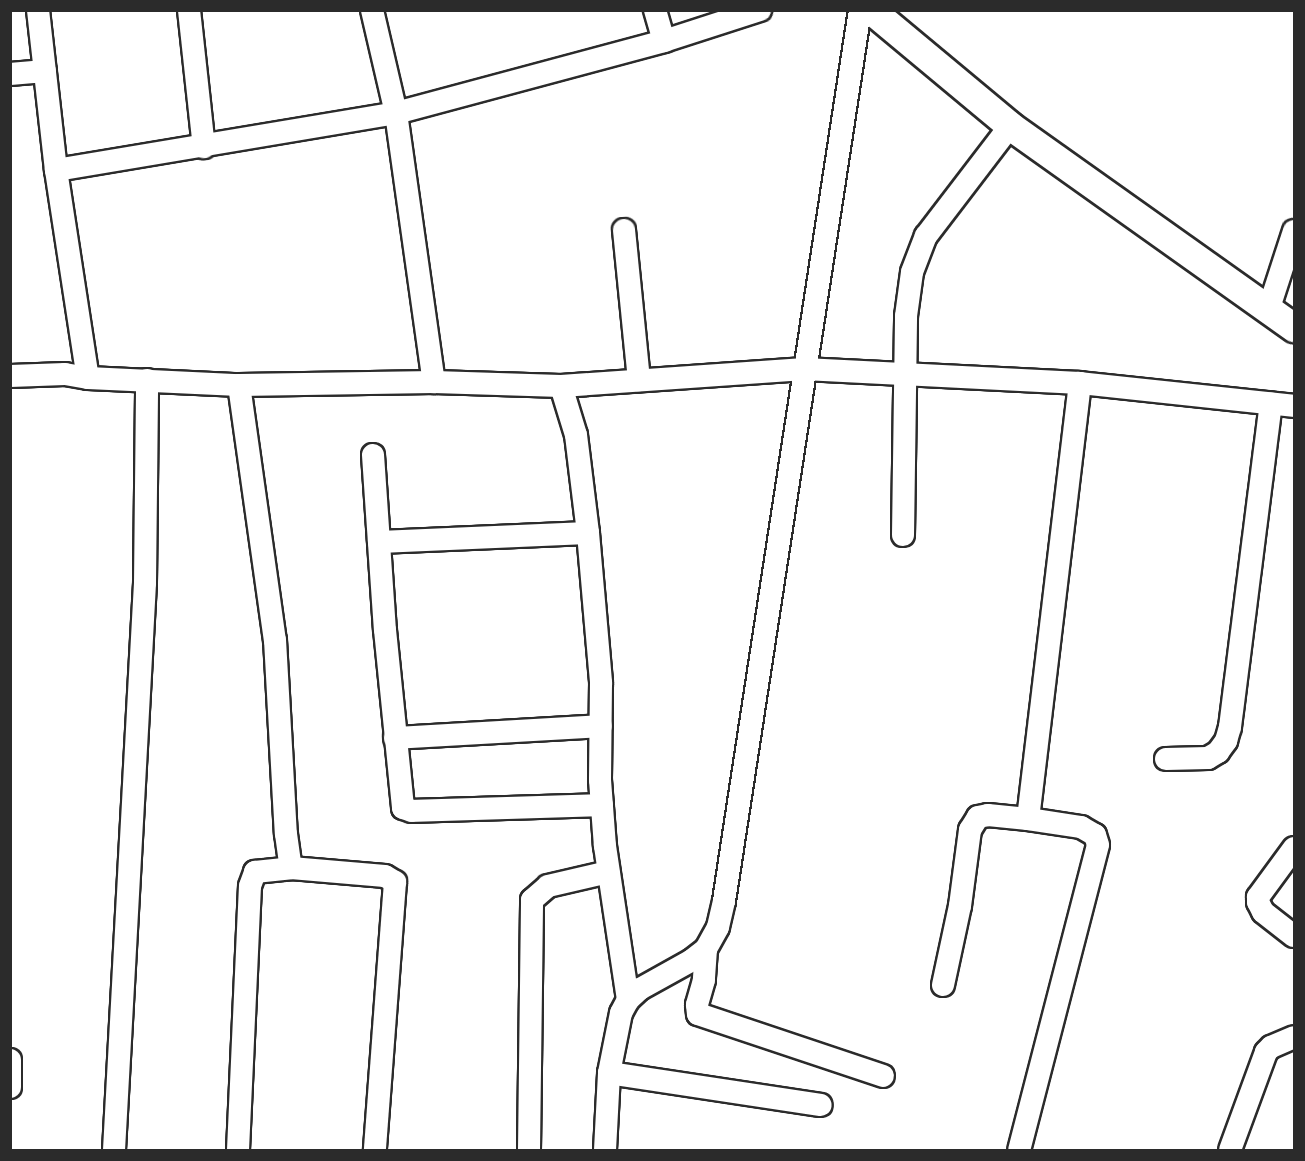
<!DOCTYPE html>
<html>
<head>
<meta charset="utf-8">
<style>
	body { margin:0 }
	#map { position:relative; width:1305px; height:1161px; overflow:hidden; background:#fff; font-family:Mynerve,sans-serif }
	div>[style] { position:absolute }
	.roads { filter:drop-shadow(2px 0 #2b2b2b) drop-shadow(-2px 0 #2b2b2b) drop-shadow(0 2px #2b2b2b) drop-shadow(0 -2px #2b2b2b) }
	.minor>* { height:22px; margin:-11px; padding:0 11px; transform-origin:11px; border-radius:11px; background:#fff }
	.tertiary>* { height:28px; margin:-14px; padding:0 14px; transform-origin:14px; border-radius:14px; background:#fff }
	span { translate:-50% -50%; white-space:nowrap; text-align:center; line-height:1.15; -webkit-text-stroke:4.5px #fff; paint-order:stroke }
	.frame { position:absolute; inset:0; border:12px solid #2b2b2b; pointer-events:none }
</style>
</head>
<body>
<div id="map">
	<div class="roads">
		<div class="minor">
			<div style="left:38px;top:10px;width:161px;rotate:83.6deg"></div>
			<div style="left:56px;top:170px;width:210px;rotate:81.3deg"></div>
			<div style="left:189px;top:10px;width:138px;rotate:83.8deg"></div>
			<div style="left:372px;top:10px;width:106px;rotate:76.9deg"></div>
			<div style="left:396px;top:113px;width:272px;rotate:82deg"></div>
			<div style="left:655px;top:10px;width:32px;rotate:74deg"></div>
			<div style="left:10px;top:74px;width:35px;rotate:-5deg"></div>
			<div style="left:56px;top:170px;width:345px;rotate:-9.5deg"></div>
			<div style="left:396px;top:113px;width:278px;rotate:-15deg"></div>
			<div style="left:664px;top:41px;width:101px;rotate:-17.9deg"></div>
			<div style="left:624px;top:230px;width:151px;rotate:84.3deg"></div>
			<div style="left:1268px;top:311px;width:84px;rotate:-72deg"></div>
			<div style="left:10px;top:376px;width:55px;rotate:-2.1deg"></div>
			<div style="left:65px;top:374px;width:23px;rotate:10deg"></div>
			<div style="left:88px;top:378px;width:151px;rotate:2.7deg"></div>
			<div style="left:239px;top:385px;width:195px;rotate:-0.9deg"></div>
			<div style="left:434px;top:382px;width:127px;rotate:1.8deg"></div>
			<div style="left:561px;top:386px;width:244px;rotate:-4deg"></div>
			<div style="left:804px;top:369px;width:276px;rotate:2.9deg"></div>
			<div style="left:1080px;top:383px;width:215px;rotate:6.1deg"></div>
			<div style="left:239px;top:385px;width:258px;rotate:82deg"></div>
			<div style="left:275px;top:640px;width:194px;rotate:86.8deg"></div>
			<div style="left:286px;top:834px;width:34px;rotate:82deg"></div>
			<div style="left:291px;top:868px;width:94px;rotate:4.9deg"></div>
			<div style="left:385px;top:876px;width:12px;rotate:31deg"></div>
			<div style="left:395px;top:882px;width:269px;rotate:94.3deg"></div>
			<div style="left:561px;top:386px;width:51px;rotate:73deg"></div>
			<div style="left:576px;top:435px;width:99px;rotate:83deg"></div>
			<div style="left:588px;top:533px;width:151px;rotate:85deg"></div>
			<div style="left:601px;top:683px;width:97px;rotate:90.6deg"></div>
			<div style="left:600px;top:780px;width:66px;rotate:85.7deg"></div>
			<div style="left:605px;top:846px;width:156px;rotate:81.5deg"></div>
			<div style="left:373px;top:455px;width:175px;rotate:86.1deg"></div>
			<div style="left:385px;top:630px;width:179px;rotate:84.2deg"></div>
			<div style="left:403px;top:808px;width:9px;rotate:18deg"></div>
			<div style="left:412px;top:811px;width:190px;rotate:-1.8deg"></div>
			<div style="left:903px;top:535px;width:219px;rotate:-89.2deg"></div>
			<div style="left:906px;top:316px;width:44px;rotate:-82.2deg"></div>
			<div style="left:912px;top:272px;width:39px;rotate:-69deg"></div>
			<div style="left:926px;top:236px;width:138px;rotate:-52.6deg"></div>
			<div style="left:379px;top:542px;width:209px;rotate:-2.5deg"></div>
			<div style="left:395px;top:738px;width:206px;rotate:-3.3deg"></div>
			<div style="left:1166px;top:759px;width:42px;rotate:-1.4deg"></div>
			<div style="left:1208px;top:758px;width:12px;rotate:-31deg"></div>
			<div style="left:1218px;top:752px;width:14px;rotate:-54deg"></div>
			<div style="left:1226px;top:741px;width:15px;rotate:-74deg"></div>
			<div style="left:1230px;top:727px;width:326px;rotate:-82.8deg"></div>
			<div style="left:1028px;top:819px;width:439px;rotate:-83.2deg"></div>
			<div style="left:1294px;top:848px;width:61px;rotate:126.3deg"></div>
			<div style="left:1258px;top:897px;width:5px;rotate:90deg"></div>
			<div style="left:1258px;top:902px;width:11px;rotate:63deg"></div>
			<div style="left:1263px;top:912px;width:39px;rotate:38deg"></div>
			<div style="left:706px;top:949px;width:31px;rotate:94deg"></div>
			<div style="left:704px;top:980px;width:26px;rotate:106deg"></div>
			<div style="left:697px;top:1005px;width:9px;rotate:84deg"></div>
			<div style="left:698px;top:1014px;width:195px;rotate:18.5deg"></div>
			<div style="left:943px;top:985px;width:81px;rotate:-77.9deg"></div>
			<div style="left:960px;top:906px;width:77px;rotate:-82.5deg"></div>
			<div style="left:970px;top:830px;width:15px;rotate:-58deg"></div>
			<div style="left:978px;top:817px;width:10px;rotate:-11deg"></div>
			<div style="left:988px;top:815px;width:40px;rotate:5.7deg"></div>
			<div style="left:1028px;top:819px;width:54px;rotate:8.6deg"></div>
			<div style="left:1081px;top:827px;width:16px;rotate:30deg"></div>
			<div style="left:1095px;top:835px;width:10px;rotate:73deg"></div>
			<div style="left:1098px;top:845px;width:315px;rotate:104.5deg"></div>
			<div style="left:10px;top:1060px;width:27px;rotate:90deg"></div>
			<div style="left:609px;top:1073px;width:214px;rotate:8.6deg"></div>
			<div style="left:114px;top:1150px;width:568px;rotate:-86.87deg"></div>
			<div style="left:145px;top:583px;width:203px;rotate:-89.4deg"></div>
			<div style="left:238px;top:1150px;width:264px;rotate:-87.4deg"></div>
			<div style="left:250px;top:886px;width:15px;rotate:-70deg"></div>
			<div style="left:255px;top:872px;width:36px;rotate:-6deg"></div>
			<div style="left:529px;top:1150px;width:250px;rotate:-89.3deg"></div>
			<div style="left:532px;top:900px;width:21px;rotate:-41deg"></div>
			<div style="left:548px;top:886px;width:62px;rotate:-13.1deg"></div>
			<div style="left:605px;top:1150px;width:77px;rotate:-87deg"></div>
			<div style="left:609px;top:1073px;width:61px;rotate:-78.7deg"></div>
			<div style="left:621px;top:1013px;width:15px;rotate:-62deg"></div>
			<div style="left:628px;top:1000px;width:16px;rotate:-43deg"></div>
			<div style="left:640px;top:989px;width:60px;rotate:-29.1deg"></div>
			<div style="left:692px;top:960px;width:18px;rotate:-38deg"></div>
			<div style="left:706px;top:949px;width:25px;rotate:-61deg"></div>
			<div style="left:718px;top:927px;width:27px;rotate:-77deg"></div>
			<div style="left:724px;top:901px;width:901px;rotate:-81.32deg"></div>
			<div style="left:1230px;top:1150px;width:104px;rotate:-69.8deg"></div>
			<div style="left:1266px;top:1052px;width:7px;rotate:-45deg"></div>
			<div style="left:1271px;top:1047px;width:25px;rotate:-23deg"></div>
		</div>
		<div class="tertiary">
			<div style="left:871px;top:10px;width:181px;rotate:39.8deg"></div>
			<div style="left:1010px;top:126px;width:349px;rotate:35.4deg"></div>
		</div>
	</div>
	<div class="frame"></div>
</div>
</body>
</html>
